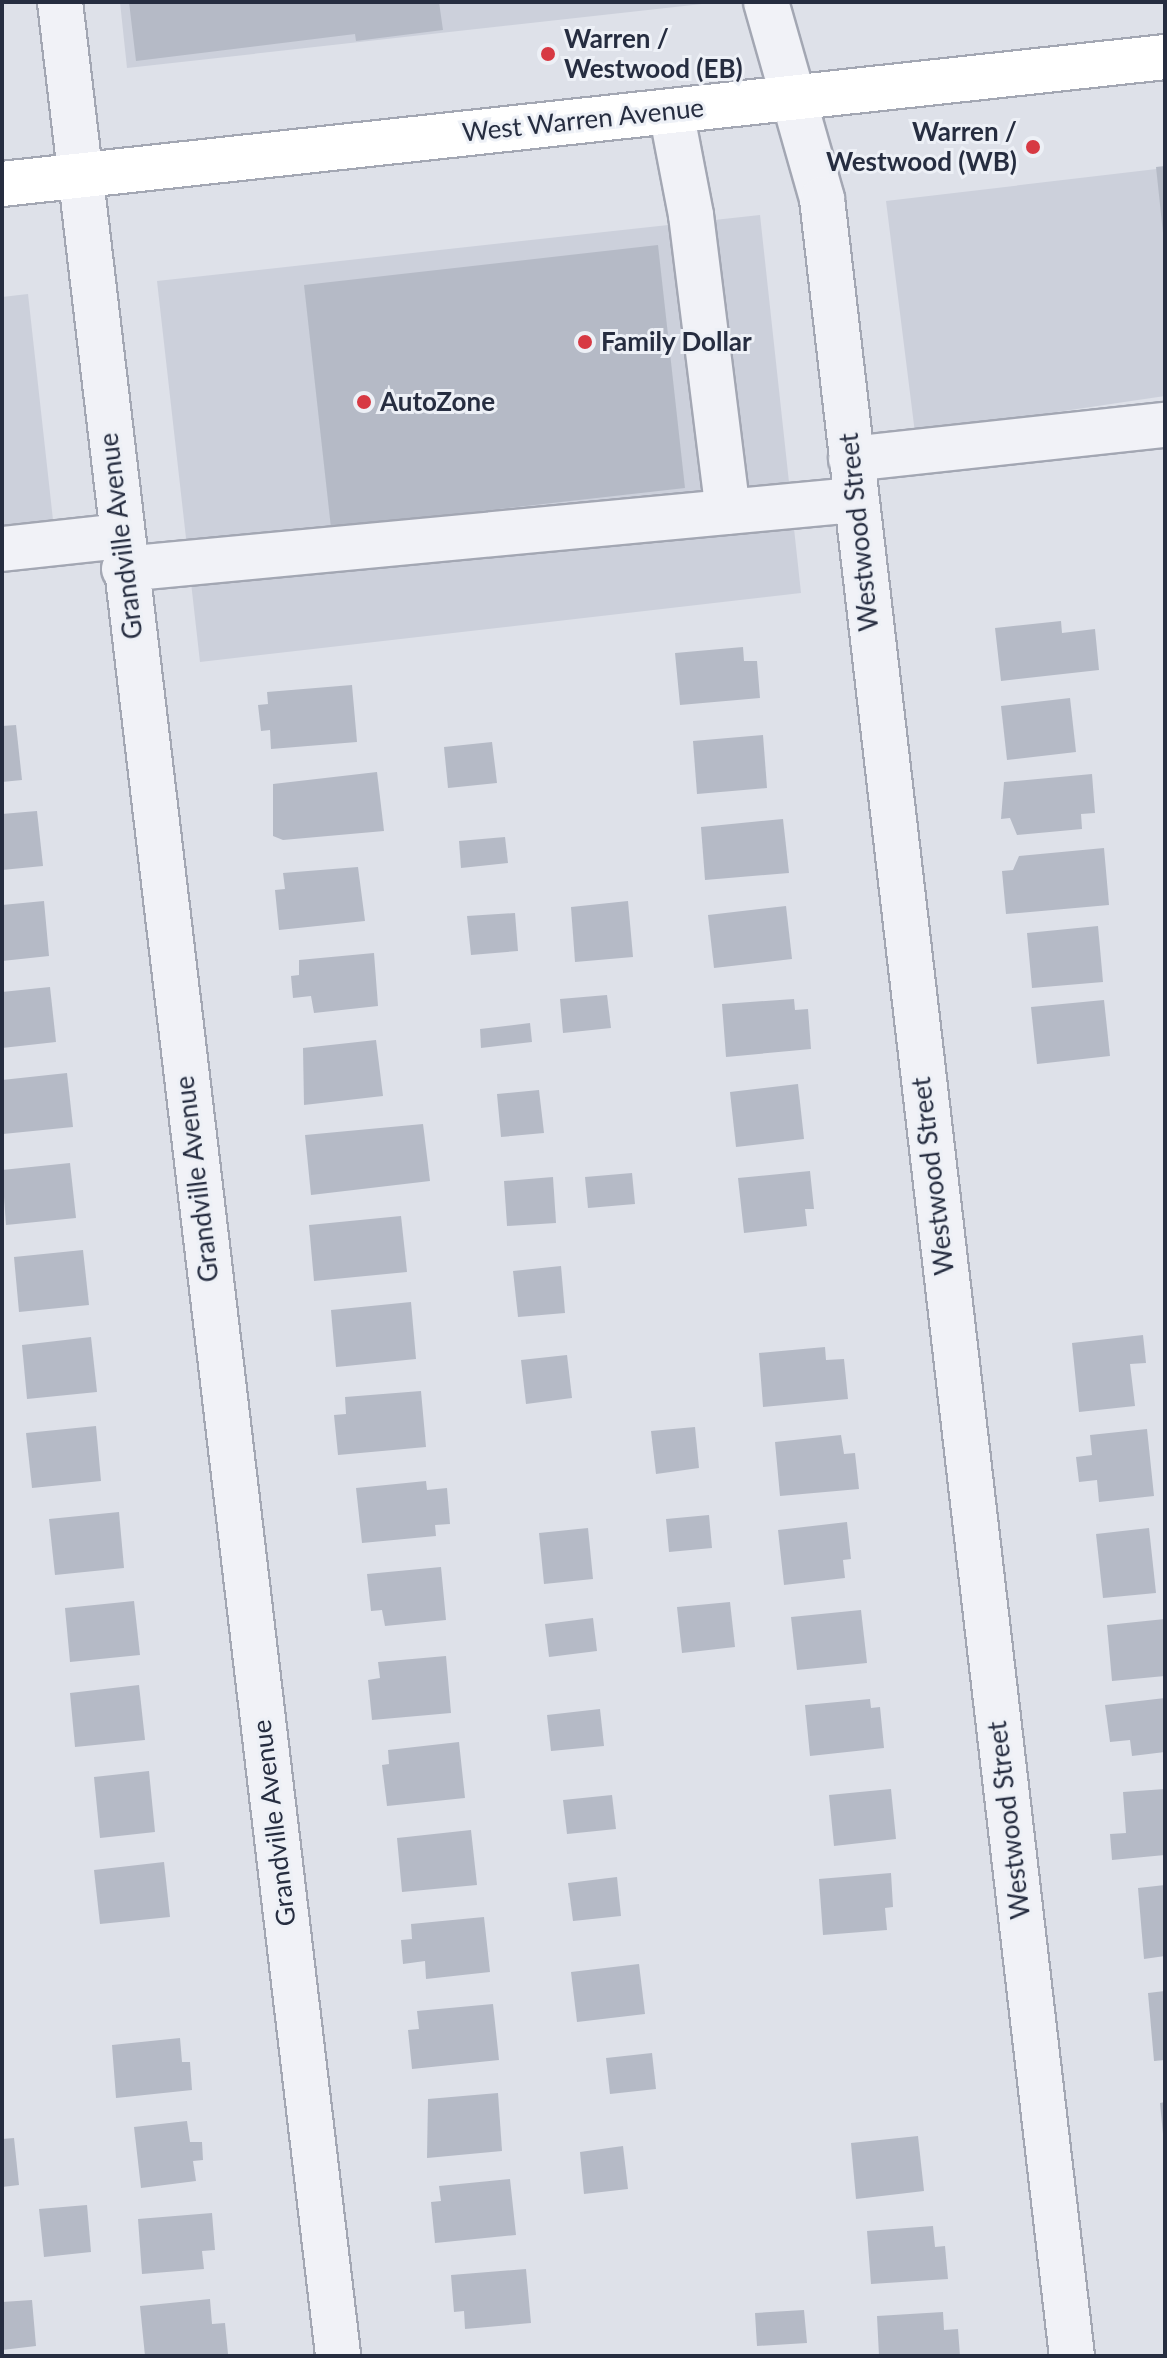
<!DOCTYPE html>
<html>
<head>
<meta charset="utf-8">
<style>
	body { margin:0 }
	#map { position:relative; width:1167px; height:2358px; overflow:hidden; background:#dee1e9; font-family:Lato,sans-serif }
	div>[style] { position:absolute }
	.built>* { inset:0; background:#ccd0db }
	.building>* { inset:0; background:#b5bac6 }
	.roads { filter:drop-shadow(2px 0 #a3a7b3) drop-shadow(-2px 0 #a3a7b3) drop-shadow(0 2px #a3a7b3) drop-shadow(0 -2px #a3a7b3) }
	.minor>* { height:44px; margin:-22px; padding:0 22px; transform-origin:22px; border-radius:22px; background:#f1f2f7 }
	.major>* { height:44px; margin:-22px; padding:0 22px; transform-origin:22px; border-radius:22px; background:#fff }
	.dots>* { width:22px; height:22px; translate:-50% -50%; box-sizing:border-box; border:4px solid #edf0f6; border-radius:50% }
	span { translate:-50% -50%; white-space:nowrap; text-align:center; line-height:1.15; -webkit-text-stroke:6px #edf0f6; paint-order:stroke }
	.poi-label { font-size:26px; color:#262d40; font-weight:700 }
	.left { translate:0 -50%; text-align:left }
	.right { translate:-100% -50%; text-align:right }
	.street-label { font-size:26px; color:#262d40 }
	.frame { position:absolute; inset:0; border:4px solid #262d40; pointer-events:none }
</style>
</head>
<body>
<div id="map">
	<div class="built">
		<div style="clip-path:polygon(120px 2px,702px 2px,702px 4px,127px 68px)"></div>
		<div style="clip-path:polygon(1165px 168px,1165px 396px,915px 433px,886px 201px)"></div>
		<div style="clip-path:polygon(760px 215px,801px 593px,200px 662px,157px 281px)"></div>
		<div style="clip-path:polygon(28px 294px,54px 529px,2px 535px,2px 297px)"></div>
	</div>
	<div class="building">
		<div style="clip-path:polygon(129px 2px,439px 2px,443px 30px,356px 41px,355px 34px,136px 61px)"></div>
		<div style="clip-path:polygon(1165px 166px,1165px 233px,1163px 233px,1156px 167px)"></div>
		<div style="clip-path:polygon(658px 245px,685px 488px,331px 528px,304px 285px)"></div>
		<div style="clip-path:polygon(1061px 621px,1062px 633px,1095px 629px,1099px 670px,1001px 681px,995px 628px)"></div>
		<div style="clip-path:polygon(743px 647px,744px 661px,757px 661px,760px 698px,680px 705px,675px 653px)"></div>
		<div style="clip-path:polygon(352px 685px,357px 742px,271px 749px,270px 730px,261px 731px,258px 705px,268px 704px,267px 692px)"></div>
		<div style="clip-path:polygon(1070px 698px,1076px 752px,1007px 760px,1001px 706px)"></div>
		<div style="clip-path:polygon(16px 725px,22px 780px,2px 782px,2px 726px)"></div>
		<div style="clip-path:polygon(763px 735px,767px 788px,697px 794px,693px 741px)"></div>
		<div style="clip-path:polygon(492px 742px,497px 783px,448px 788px,444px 747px)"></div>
		<div style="clip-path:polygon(377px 772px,384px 831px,283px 840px,273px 836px,273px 784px)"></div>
		<div style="clip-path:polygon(1092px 774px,1095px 813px,1081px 814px,1082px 829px,1017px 835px,1010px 818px,1001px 819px,1004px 782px)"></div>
		<div style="clip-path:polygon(37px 811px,43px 866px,2px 870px,2px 814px)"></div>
		<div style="clip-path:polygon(783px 819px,789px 873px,705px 880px,701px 827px)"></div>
		<div style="clip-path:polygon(505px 837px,508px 863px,461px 868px,459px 841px)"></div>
		<div style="clip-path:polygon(1104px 848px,1109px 905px,1006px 914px,1002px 871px,1013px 870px,1019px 856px)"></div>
		<div style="clip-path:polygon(358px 867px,365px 921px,279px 930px,275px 890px,285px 889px,283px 873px)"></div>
		<div style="clip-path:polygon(44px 901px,49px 956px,2px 961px,2px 905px)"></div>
		<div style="clip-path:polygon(628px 901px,633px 957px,575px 962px,571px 907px)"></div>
		<div style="clip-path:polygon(786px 906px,792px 959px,714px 968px,708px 915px)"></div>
		<div style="clip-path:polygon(515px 913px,518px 951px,471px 955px,467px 916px)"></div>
		<div style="clip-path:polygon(1098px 926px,1103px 982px,1032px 988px,1027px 933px)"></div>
		<div style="clip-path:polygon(374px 953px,378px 1006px,314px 1013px,311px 996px,293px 998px,291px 976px,299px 975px,299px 960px)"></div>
		<div style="clip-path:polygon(50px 987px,56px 1042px,2px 1048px,2px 992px)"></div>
		<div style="clip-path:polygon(607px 995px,611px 1028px,563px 1033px,560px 999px)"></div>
		<div style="clip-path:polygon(794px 999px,795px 1010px,808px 1009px,811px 1049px,726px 1057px,722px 1004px)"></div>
		<div style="clip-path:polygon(1104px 1000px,1110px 1056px,1037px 1064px,1031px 1007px)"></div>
		<div style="clip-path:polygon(530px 1023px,532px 1042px,481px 1048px,480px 1029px)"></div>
		<div style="clip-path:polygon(376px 1040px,383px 1096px,304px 1105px,303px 1048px)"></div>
		<div style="clip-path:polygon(67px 1073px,73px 1127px,3px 1134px,2px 1080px)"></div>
		<div style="clip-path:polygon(798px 1084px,804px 1139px,736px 1147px,730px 1092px)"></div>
		<div style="clip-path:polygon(539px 1090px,544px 1133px,501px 1137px,497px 1094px)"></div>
		<div style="clip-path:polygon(423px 1124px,430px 1181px,311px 1195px,305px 1135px)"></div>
		<div style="clip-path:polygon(70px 1163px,76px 1218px,6px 1225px,2px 1170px)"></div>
		<div style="clip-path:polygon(810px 1171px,814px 1209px,805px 1209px,807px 1226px,744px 1233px,738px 1178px)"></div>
		<div style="clip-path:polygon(632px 1173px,635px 1204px,588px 1208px,585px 1177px)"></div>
		<div style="clip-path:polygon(553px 1177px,556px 1223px,507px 1226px,504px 1181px)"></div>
		<div style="clip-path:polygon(401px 1216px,407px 1272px,314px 1281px,309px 1225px)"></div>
		<div style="clip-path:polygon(83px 1250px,89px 1305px,19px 1312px,14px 1257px)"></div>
		<div style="clip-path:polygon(561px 1266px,565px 1313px,518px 1317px,513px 1271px)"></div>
		<div style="clip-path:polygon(411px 1302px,416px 1359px,336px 1367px,331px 1310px)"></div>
		<div style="clip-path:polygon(1143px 1335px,1146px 1363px,1130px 1364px,1135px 1406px,1079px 1412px,1072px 1343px)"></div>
		<div style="clip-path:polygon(91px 1337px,97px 1392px,27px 1399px,22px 1345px)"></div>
		<div style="clip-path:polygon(825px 1347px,826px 1360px,844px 1359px,848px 1399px,763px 1407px,759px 1353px)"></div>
		<div style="clip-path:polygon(567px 1355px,572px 1398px,526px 1404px,521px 1360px)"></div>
		<div style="clip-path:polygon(421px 1391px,426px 1447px,338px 1455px,334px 1415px,346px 1414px,345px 1397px)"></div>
		<div style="clip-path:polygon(96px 1426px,101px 1481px,32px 1488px,26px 1433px)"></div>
		<div style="clip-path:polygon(695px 1427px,699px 1468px,656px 1474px,651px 1431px)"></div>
		<div style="clip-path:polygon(1147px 1429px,1154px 1496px,1099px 1502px,1097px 1480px,1079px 1482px,1076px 1457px,1092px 1455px,1090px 1435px)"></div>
		<div style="clip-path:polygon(841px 1435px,844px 1454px,855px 1453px,859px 1489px,780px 1496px,775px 1442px)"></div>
		<div style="clip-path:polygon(426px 1481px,427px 1490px,447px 1488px,450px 1524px,435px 1525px,436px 1536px,362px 1543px,356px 1488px)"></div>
		<div style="clip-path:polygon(119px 1512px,124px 1568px,55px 1575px,49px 1519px)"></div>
		<div style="clip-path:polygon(709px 1515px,712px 1548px,669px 1552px,666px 1519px)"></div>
		<div style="clip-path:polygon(847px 1522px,851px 1559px,843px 1560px,845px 1578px,784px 1585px,778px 1530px)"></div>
		<div style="clip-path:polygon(588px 1528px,593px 1579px,544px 1584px,539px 1533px)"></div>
		<div style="clip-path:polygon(1149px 1528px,1156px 1593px,1103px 1598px,1096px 1534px)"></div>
		<div style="clip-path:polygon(441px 1567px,446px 1620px,385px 1626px,382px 1610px,371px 1611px,367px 1574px)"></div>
		<div style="clip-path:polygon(134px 1601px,140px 1655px,70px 1662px,65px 1608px)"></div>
		<div style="clip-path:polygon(730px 1602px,735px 1647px,682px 1653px,677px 1607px)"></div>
		<div style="clip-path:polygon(861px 1610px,867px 1663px,797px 1670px,791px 1617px)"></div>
		<div style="clip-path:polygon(593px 1618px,597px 1651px,549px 1657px,545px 1624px)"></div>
		<div style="clip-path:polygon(1165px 1619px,1165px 1676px,1112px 1681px,1107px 1625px)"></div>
		<div style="clip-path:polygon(446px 1656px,451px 1713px,372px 1720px,368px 1680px,380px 1678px,378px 1662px)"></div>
		<div style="clip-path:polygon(139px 1685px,145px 1740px,75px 1747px,70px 1693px)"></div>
		<div style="clip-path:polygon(1165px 1698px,1165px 1752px,1132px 1756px,1130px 1740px,1110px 1742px,1105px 1705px)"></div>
		<div style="clip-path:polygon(870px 1699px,871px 1708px,880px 1707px,884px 1748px,810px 1756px,805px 1705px)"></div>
		<div style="clip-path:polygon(600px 1709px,604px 1746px,551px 1751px,547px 1715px)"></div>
		<div style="clip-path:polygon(459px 1742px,465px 1798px,387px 1806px,382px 1765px,389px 1764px,388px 1750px)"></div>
		<div style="clip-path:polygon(149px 1771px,155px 1832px,100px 1838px,94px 1777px)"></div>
		<div style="clip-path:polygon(891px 1789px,896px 1839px,834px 1846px,829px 1795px)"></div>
		<div style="clip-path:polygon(1165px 1789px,1165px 1855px,1112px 1860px,1110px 1834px,1126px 1833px,1123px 1792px)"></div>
		<div style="clip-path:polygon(612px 1795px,616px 1829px,567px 1834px,563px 1800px)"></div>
		<div style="clip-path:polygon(471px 1830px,477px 1885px,402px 1892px,397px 1838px)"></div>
		<div style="clip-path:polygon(164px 1862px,170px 1917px,100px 1924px,94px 1870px)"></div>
		<div style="clip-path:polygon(891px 1873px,893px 1907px,885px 1908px,887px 1930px,823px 1935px,819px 1879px)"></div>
		<div style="clip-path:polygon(617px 1877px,621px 1916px,573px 1921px,568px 1883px)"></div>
		<div style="clip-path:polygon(1165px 1885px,1165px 1956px,1144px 1959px,1138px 1888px)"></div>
		<div style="clip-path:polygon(484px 1917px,490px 1972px,426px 1979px,425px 1961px,403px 1964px,401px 1940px,412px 1939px,411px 1924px)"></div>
		<div style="clip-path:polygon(639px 1964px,645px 2014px,577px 2022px,571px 1972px)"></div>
		<div style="clip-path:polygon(1165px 1991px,1165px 2060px,1154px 2061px,1148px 1993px)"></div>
		<div style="clip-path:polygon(493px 2004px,499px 2060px,412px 2069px,408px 2030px,419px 2029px,417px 2011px)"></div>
		<div style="clip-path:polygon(180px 2038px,182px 2062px,190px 2062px,192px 2090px,116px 2098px,112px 2045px)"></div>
		<div style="clip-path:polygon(652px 2053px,656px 2089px,610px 2094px,606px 2058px)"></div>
		<div style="clip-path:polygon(498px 2093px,502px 2151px,427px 2158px,428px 2099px)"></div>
		<div style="clip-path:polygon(1165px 2102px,1165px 2134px,1163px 2134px,1160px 2103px)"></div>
		<div style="clip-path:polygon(187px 2121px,190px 2142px,202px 2142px,203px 2160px,193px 2161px,196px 2181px,141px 2188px,134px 2127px)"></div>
		<div style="clip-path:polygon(918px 2136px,924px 2191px,856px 2199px,851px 2143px)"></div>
		<div style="clip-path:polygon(14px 2138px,19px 2185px,2px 2187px,2px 2139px)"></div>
		<div style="clip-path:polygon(623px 2146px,628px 2189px,584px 2194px,580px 2152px)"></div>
		<div style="clip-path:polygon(510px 2179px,516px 2235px,435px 2243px,431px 2202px,441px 2201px,439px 2186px)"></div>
		<div style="clip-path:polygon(87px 2205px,91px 2252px,44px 2257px,39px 2209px)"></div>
		<div style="clip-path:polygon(212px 2213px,215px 2250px,202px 2251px,204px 2269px,142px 2274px,138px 2219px)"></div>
		<div style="clip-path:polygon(933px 2226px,935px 2247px,945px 2246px,948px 2279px,871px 2284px,867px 2231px)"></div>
		<div style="clip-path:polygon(526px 2269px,531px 2323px,465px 2329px,464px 2311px,454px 2312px,451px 2275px)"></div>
		<div style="clip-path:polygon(210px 2299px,212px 2324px,225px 2323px,228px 2354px,145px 2356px,140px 2306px)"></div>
		<div style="clip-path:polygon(32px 2300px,36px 2346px,2px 2350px,2px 2302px)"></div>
		<div style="clip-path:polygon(804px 2310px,807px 2343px,757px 2346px,755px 2313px)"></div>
		<div style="clip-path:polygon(943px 2312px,944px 2330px,958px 2329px,960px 2356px,879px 2356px,877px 2316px)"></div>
	</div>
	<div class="roads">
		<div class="minor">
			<div style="left:60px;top:2px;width:2370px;rotate:83.26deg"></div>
			<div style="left:766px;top:2px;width:205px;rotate:74.1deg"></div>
			<div style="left:822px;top:199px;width:2171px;rotate:83.39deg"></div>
			<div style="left:671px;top:111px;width:106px;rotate:79.1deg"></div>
			<div style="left:691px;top:215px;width:299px;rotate:82.9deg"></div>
			<div style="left:851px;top:459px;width:316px;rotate:-6.2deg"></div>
			<div style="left:2px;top:549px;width:121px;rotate:-6.2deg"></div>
			<div style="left:124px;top:569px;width:733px;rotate:-5.4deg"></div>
		</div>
		<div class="major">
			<div style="left:2px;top:184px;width:1170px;rotate:-6.23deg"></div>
		</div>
	</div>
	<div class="dots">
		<div style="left:548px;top:54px;background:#d73943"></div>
		<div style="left:1033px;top:147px;background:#d73943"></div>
		<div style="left:585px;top:342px;background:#d73943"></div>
		<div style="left:364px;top:402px;background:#d73943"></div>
	</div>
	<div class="poi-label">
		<span class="left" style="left:564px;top:54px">Warren /<br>Westwood (EB)</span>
		<span class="right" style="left:1017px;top:147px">Warren /<br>Westwood (WB)</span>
		<span class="left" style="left:601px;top:342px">Family Dollar</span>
		<span class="left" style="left:380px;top:402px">AutoZone</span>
	</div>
	<div class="street-label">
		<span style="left:583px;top:120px;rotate:-6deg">West Warren Avenue</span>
		<span style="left:859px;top:532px;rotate:-96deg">Westwood Street</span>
		<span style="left:121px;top:536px;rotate:-97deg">Grandville Avenue</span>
		<span style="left:933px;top:1176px;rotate:-97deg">Westwood Street</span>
		<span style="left:197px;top:1179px;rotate:-97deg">Grandville Avenue</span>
		<span style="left:1009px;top:1820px;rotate:-97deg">Westwood Street</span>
		<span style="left:274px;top:1823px;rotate:-97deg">Grandville Avenue</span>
	</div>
	<div class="frame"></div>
</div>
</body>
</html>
